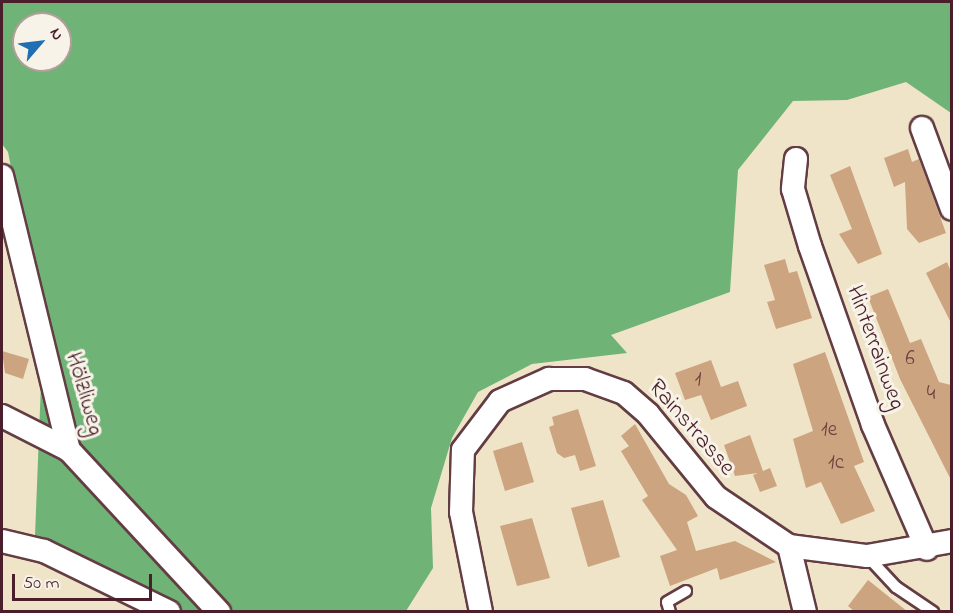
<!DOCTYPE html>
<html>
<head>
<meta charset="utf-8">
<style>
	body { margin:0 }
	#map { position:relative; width:953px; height:613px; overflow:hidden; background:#efe4c8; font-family:"Indie Flower",sans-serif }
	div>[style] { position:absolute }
	.forest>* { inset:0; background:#70b376 }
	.building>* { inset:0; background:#cca47f }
	.roads { filter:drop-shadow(2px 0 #633d43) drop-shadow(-2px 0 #633d43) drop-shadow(0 2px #633d43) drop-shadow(0 -2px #633d43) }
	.service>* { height:10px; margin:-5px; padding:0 5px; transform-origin:5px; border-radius:5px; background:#fff }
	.minor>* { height:22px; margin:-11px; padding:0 11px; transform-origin:11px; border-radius:11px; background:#fff }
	span { translate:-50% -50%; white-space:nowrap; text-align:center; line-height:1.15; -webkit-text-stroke:6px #f7f3e8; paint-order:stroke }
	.number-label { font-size:21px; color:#6a4040 }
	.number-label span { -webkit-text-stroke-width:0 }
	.street-label { font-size:24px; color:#4a1f2b }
	.frame { position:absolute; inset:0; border:3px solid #4a1f2b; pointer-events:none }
	.north { position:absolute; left:12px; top:12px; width:60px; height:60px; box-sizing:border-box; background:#f7f3e8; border:2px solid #b29e9c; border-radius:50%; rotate:62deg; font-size:16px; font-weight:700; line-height:24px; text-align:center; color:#4a1f2b }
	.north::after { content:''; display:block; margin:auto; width:21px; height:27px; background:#1f6fb2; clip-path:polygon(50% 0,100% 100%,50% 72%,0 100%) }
	.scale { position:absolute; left:12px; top:574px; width:140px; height:27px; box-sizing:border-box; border:3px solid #4a1f2b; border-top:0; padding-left:8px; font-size:18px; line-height:21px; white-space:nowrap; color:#4a1f2b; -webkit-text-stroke:4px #f7f3e8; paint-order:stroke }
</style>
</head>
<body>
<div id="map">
	<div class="forest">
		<div style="clip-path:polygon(evenodd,2px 2px,951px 2px,951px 113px,906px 82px,847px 100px,793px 101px,738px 170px,730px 292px,611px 335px,627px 353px,532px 364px,478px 392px,452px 438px,431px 508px,433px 568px,406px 611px,165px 611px,35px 536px,43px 332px,8px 152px,2px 144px,2px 2px,24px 24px,60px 24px,60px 60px,24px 60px,24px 24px)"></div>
	</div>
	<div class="building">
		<div style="clip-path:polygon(908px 149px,912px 162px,919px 159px,946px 233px,919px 243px,907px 229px,905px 182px,894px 187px,884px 158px)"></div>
		<div style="clip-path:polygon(850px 166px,882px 254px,858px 264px,839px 234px,852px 229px,830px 175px)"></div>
		<div style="clip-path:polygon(785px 259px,789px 273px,797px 271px,812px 318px,776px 329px,767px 302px,775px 300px,764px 265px)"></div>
		<div style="clip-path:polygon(947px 262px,951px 272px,951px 323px,926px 273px)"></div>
		<div style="clip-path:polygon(888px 289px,910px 343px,921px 339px,939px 382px,951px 385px,951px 480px,900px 379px,868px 297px)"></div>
		<div style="clip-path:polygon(2px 351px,29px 359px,23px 379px,5px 373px)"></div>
		<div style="clip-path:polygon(825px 352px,864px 462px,854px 466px,875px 511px,841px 524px,821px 482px,806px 488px,793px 439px,813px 431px,793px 364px)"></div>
		<div style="clip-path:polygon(711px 360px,721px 387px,738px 381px,747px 406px,711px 420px,701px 395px,685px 400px,675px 373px)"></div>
		<div style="clip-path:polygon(578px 409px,596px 466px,580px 471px,575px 455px,564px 458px,557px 453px,549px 427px,554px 425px,552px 417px)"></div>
		<div style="clip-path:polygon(635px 424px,669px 484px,686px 495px,698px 516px,687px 522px,696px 551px,735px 541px,776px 562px,720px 580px,717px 568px,670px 586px,660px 556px,677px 550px,642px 500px,648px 496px,621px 451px,629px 446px,621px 436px)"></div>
		<div style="clip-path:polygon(750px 435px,763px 471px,770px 468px,777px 486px,760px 492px,753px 475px,758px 473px,735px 476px,724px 445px)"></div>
		<div style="clip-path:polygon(522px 442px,534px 482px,505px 491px,493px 451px)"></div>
		<div style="clip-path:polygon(603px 500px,620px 557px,588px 567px,571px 508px)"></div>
		<div style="clip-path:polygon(532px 518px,550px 578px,517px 586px,500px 526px)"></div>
		<div style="clip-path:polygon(868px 580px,908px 612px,855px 612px,848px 606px)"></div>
	</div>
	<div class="roads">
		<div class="service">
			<div style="left:868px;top:557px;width:41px;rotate:47deg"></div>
			<div style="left:896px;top:587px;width:45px;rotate:34deg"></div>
			<div style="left:670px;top:612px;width:10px;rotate:-107deg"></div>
			<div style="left:667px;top:602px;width:22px;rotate:-30deg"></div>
		</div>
		<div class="minor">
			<div style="left:922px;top:128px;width:86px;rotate:69.7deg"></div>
			<div style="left:796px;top:159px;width:30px;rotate:96deg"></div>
			<div style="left:793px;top:189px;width:59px;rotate:73.4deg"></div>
			<div style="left:810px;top:246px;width:190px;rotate:70.6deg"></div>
			<div style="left:873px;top:425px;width:135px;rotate:66.5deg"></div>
			<div style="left:2px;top:176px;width:282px;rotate:76.3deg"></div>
			<div style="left:69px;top:450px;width:221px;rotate:47.2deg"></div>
			<div style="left:2px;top:416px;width:75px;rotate:26.9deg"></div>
			<div style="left:2px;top:541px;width:43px;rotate:13.4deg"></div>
			<div style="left:44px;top:551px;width:139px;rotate:26deg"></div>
			<div style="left:789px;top:546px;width:68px;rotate:76.4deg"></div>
			<div style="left:481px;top:612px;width:102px;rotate:-101.3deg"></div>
			<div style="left:461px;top:512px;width:62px;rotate:-88.2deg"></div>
			<div style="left:463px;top:450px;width:61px;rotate:-52.9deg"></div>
			<div style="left:500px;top:401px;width:54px;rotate:-24.2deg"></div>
			<div style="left:549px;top:379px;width:36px"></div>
			<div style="left:585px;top:379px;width:41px;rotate:19.7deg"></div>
			<div style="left:624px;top:393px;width:32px;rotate:41deg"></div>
			<div style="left:648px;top:414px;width:107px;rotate:50.7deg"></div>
			<div style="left:716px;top:497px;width:88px;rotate:33.9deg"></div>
			<div style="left:789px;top:546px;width:79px;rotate:7.3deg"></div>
			<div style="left:867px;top:556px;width:86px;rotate:-10deg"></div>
		</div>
	</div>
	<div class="number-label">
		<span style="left:910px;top:359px">6</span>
		<span style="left:698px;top:380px">1</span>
		<span style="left:931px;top:394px">4</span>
		<span style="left:829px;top:430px">1e</span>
		<span style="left:836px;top:463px">1c</span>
	</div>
	<div class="street-label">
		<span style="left:875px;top:348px;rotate:70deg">Hinterrainweg</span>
		<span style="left:84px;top:394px;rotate:74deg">Hölzliweg</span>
		<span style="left:691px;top:428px;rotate:49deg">Rainstrasse</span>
	</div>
	<div class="frame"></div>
	<div class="north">N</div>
	<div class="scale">50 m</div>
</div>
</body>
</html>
